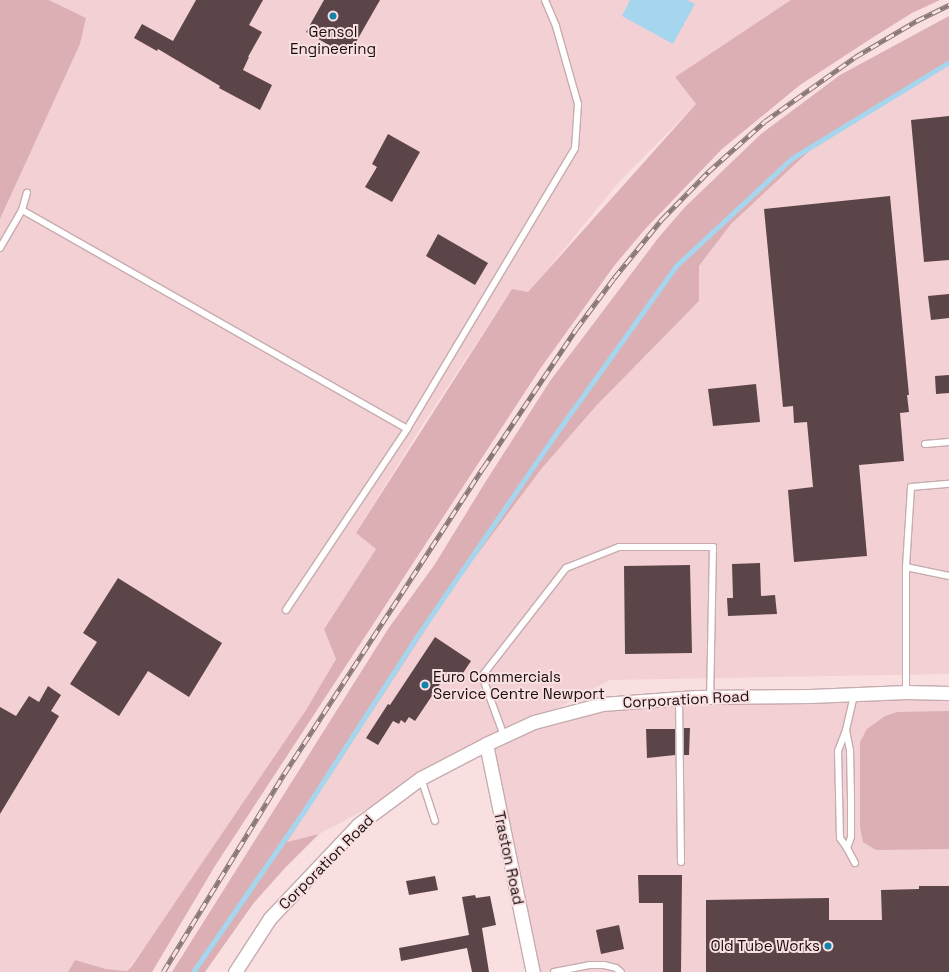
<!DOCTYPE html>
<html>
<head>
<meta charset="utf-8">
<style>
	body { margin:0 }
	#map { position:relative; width:949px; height:972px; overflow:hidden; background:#fadfe1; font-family:"Space Grotesk",sans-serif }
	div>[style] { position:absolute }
	.built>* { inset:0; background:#f3d0d3 }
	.green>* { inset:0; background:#dcafb4 }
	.water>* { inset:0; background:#a6d6ee }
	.stream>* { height:4.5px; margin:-2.25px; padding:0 2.25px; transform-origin:2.25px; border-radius:2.25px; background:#a6d6ee }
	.building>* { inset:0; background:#5b4548 }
	.roads { filter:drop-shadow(1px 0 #c6acaf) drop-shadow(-1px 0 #c6acaf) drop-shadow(0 1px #c6acaf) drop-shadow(0 -1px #c6acaf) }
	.lane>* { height:6px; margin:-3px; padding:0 3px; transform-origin:3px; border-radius:3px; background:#fff }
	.street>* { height:13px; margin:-6.5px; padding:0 6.5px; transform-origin:6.5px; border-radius:6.5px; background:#fff }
	.rail>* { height:4.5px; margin-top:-2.25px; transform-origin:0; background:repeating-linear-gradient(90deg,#fadfe1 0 9px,#897778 0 18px); box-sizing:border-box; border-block:1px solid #897778 }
	.dots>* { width:11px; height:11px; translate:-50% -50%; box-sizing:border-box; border:2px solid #fadfe1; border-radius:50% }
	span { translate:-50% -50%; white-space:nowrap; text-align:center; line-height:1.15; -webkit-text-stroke:4px #fadfe1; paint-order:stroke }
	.poi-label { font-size:15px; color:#160d0e }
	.left { translate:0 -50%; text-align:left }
	.right { translate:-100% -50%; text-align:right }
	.street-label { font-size:15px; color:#160d0e }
</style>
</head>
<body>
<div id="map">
	<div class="built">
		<div style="clip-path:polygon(49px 0,791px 0,675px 77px,696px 104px,618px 183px,528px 293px,512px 289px,423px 424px,356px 533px,376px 549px,324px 628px,336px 659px,306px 710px,282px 747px,152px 938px,127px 971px,106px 969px,75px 960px,68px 972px,0 972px,0 219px,80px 44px,86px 18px)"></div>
		<div style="clip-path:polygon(949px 65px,949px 674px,610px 680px,515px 731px,602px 704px,949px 693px,949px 972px,533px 972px,486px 746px,319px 834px,286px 842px,458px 580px,542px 467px,596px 406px,699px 301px,699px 266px,731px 224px,819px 142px)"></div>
	</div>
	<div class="green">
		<div style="clip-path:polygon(0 0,49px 0,86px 18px,80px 44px,0 219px)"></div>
		<div style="clip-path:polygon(791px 0,940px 0,912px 13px,872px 38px,800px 85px,722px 149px,646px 228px,614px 266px,540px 369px,215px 866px,152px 972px,68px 972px,75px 960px,106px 969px,127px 971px,132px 966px,306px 710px,336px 659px,324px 629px,376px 549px,356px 533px,512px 289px,528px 292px,696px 104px,675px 77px)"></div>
		<div style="clip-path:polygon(949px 16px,949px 65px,819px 142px,731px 224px,699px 266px,699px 301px,596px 406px,542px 468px,458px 580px,287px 842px,319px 834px,284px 869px,253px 904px,205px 972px,172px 972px,388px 629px,435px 564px,486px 481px,550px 381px,659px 237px,685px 207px,761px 134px,840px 75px)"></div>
		<div style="clip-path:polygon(949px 711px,949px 849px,876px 850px,863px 842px,860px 827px,860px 742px,867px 729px,885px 716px,897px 712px)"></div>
	</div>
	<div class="water">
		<div style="clip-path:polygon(630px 0,687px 0,695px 4px,673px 44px,622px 16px)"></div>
	</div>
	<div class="stream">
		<div style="left:193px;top:972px;width:199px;rotate:-55.4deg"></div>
		<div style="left:306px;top:808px;width:202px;rotate:-57.1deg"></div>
		<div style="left:416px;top:638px;width:255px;rotate:-55.6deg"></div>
		<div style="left:560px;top:428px;width:199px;rotate:-54.4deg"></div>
		<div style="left:676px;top:266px;width:157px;rotate:-42.9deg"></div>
		<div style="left:791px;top:159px;width:185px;rotate:-31.5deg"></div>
	</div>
	<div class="building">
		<div style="clip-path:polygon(196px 0,263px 0,249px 25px,262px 32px,248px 57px,249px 57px,243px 70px,272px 85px,260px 110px,219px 88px,220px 86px,158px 49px,157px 51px,134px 38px,142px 24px,173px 41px)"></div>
		<div style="clip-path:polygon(324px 0,380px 0,348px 56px,306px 32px)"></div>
		<div style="clip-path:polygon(949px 116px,949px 260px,924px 262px,911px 120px)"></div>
		<div style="clip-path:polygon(388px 134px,420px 152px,392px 202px,365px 187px,377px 167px,372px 164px)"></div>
		<div style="clip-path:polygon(890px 196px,909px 395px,907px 395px,909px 412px,900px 413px,904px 461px,859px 465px,867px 556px,794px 562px,788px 490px,813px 487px,807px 422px,794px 423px,793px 406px,783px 407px,764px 209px)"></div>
		<div style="clip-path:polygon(438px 234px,488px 263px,475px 285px,426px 256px)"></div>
		<div style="clip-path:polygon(949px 294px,949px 318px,931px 320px,928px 296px)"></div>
		<div style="clip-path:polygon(949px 375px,949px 393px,936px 394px,935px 376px)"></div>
		<div style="clip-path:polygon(756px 384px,760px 422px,713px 426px,708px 389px)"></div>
		<div style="clip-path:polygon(760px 563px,761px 596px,775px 595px,777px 614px,728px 616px,727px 598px,733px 598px,732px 564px)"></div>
		<div style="clip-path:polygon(690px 565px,692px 653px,625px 654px,624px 566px)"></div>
		<div style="clip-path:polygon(118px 578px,222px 643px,189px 697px,148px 671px,119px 716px,70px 684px,97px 642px,83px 633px)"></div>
		<div style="clip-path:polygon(435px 637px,471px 661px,459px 679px,448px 672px,415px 721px,409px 717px,405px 723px,401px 720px,399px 724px,393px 721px,378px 745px,366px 738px,388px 704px,390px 705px)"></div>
		<div style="clip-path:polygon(48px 686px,61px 695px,51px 711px,59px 716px,0 814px,0 707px,16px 716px,29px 696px,39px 702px)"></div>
		<div style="clip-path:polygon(684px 728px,690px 728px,689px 755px,684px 755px)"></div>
		<div style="clip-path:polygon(646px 729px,675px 729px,675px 755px,647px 758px)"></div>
		<div style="clip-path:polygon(638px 875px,682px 875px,681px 972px,663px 972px,663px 903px,639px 903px)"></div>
		<div style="clip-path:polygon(435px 876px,438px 890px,409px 895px,406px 881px)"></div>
		<div style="clip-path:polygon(919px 886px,949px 886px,949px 972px,706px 972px,706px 900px,829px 898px,829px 920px,882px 920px,881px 890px,919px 889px)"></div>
		<div style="clip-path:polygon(475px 895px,476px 898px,490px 896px,496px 925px,482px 928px,489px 972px,472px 972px,467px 948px,401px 961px,399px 948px,469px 935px,462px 897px)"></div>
		<div style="clip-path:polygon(619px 925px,624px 949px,601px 954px,596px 930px)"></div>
	</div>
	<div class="roads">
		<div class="lane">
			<div style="left:22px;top:210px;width:443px;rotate:29.6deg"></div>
			<div style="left:0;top:248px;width:44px;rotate:-59.9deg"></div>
			<div style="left:22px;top:210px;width:18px;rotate:-74deg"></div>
			<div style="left:925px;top:444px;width:24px;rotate:-5deg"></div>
			<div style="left:906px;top:567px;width:44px;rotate:11.8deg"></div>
			<div style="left:286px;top:610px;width:218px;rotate:-56.2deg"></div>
			<div style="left:407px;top:429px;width:327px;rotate:-59.1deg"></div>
			<div style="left:575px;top:148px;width:44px;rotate:-86.1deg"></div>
			<div style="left:578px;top:104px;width:81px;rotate:-105.8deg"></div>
			<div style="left:556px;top:26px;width:28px;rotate:-113deg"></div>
			<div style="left:906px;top:692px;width:125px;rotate:-90deg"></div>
			<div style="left:906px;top:567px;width:80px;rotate:-86.4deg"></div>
			<div style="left:911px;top:487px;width:38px;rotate:-5deg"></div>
			<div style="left:679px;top:698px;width:164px;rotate:89.3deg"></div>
			<div style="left:846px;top:730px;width:20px;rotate:79deg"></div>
			<div style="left:850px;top:750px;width:47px;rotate:88.8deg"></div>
			<div style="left:851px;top:797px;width:40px;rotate:90deg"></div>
			<div style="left:851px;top:837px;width:12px;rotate:110deg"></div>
			<div style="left:847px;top:848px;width:12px;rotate:-125deg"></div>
			<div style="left:840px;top:838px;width:87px;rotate:-91.3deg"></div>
			<div style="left:838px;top:751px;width:22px;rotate:-69deg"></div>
			<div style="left:846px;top:730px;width:37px;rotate:-77deg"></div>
			<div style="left:504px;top:736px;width:64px;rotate:-110.1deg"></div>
			<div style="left:482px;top:676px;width:137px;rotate:-52.1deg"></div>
			<div style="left:566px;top:568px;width:57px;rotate:-21.6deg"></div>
			<div style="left:619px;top:547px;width:94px"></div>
			<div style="left:713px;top:547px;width:150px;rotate:91.1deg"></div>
			<div style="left:421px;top:778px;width:45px;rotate:72deg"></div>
			<div style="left:847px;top:848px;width:17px;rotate:62deg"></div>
			<div style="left:554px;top:972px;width:36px;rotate:-11deg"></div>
			<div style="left:589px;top:965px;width:15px"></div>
			<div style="left:604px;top:965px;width:12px;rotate:14deg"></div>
			<div style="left:616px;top:968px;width:6px;rotate:39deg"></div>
		</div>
		<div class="street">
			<div style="left:486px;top:744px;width:233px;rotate:78.4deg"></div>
			<div style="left:235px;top:972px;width:64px;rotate:-57.1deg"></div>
			<div style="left:270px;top:918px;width:129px;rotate:-46.6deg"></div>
			<div style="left:359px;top:824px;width:77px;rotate:-36.6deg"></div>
			<div style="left:421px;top:778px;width:73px;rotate:-27.6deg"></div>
			<div style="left:486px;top:744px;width:53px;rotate:-24.6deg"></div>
			<div style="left:534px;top:722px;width:70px;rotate:-14.8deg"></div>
			<div style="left:602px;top:704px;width:94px;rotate:-4.3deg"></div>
			<div style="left:696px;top:697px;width:114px;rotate:-0.5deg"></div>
			<div style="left:810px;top:696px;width:96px;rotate:-2.4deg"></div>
			<div style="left:906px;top:692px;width:43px;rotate:1.3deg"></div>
		</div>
	</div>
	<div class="rail">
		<div style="left:163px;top:972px;width:232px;rotate:-58.6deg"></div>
		<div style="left:284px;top:774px;width:365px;rotate:-57deg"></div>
		<div style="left:483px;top:468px;width:167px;rotate:-56.2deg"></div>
		<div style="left:576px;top:329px;width:64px;rotate:-53.3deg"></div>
		<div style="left:614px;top:278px;width:76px;rotate:-50.9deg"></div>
		<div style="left:662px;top:219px;width:66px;rotate:-45.6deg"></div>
		<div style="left:708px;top:172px;width:76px;rotate:-41.8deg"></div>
		<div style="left:765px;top:121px;width:110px;rotate:-35.4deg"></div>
		<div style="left:855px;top:57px;width:71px;rotate:-30.5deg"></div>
		<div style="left:916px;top:21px;width:37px;rotate:-26deg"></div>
	</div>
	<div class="dots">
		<div style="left:333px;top:16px;background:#1282a9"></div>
		<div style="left:425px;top:685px;background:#1282a9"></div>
		<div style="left:828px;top:946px;background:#1282a9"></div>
	</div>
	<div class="poi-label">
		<span style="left:333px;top:40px">Gensol<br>Engineering</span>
		<span class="left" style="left:433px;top:685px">Euro Commercials<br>Service Centre Newport</span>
		<span class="right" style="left:820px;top:946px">Old Tube Works</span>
	</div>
	<div class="street-label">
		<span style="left:686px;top:699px;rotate:-3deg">Corporation Road</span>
		<span style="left:509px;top:858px;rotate:78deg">Traston Road</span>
		<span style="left:326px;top:862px;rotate:-45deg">Corporation Road</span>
	</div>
</div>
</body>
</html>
